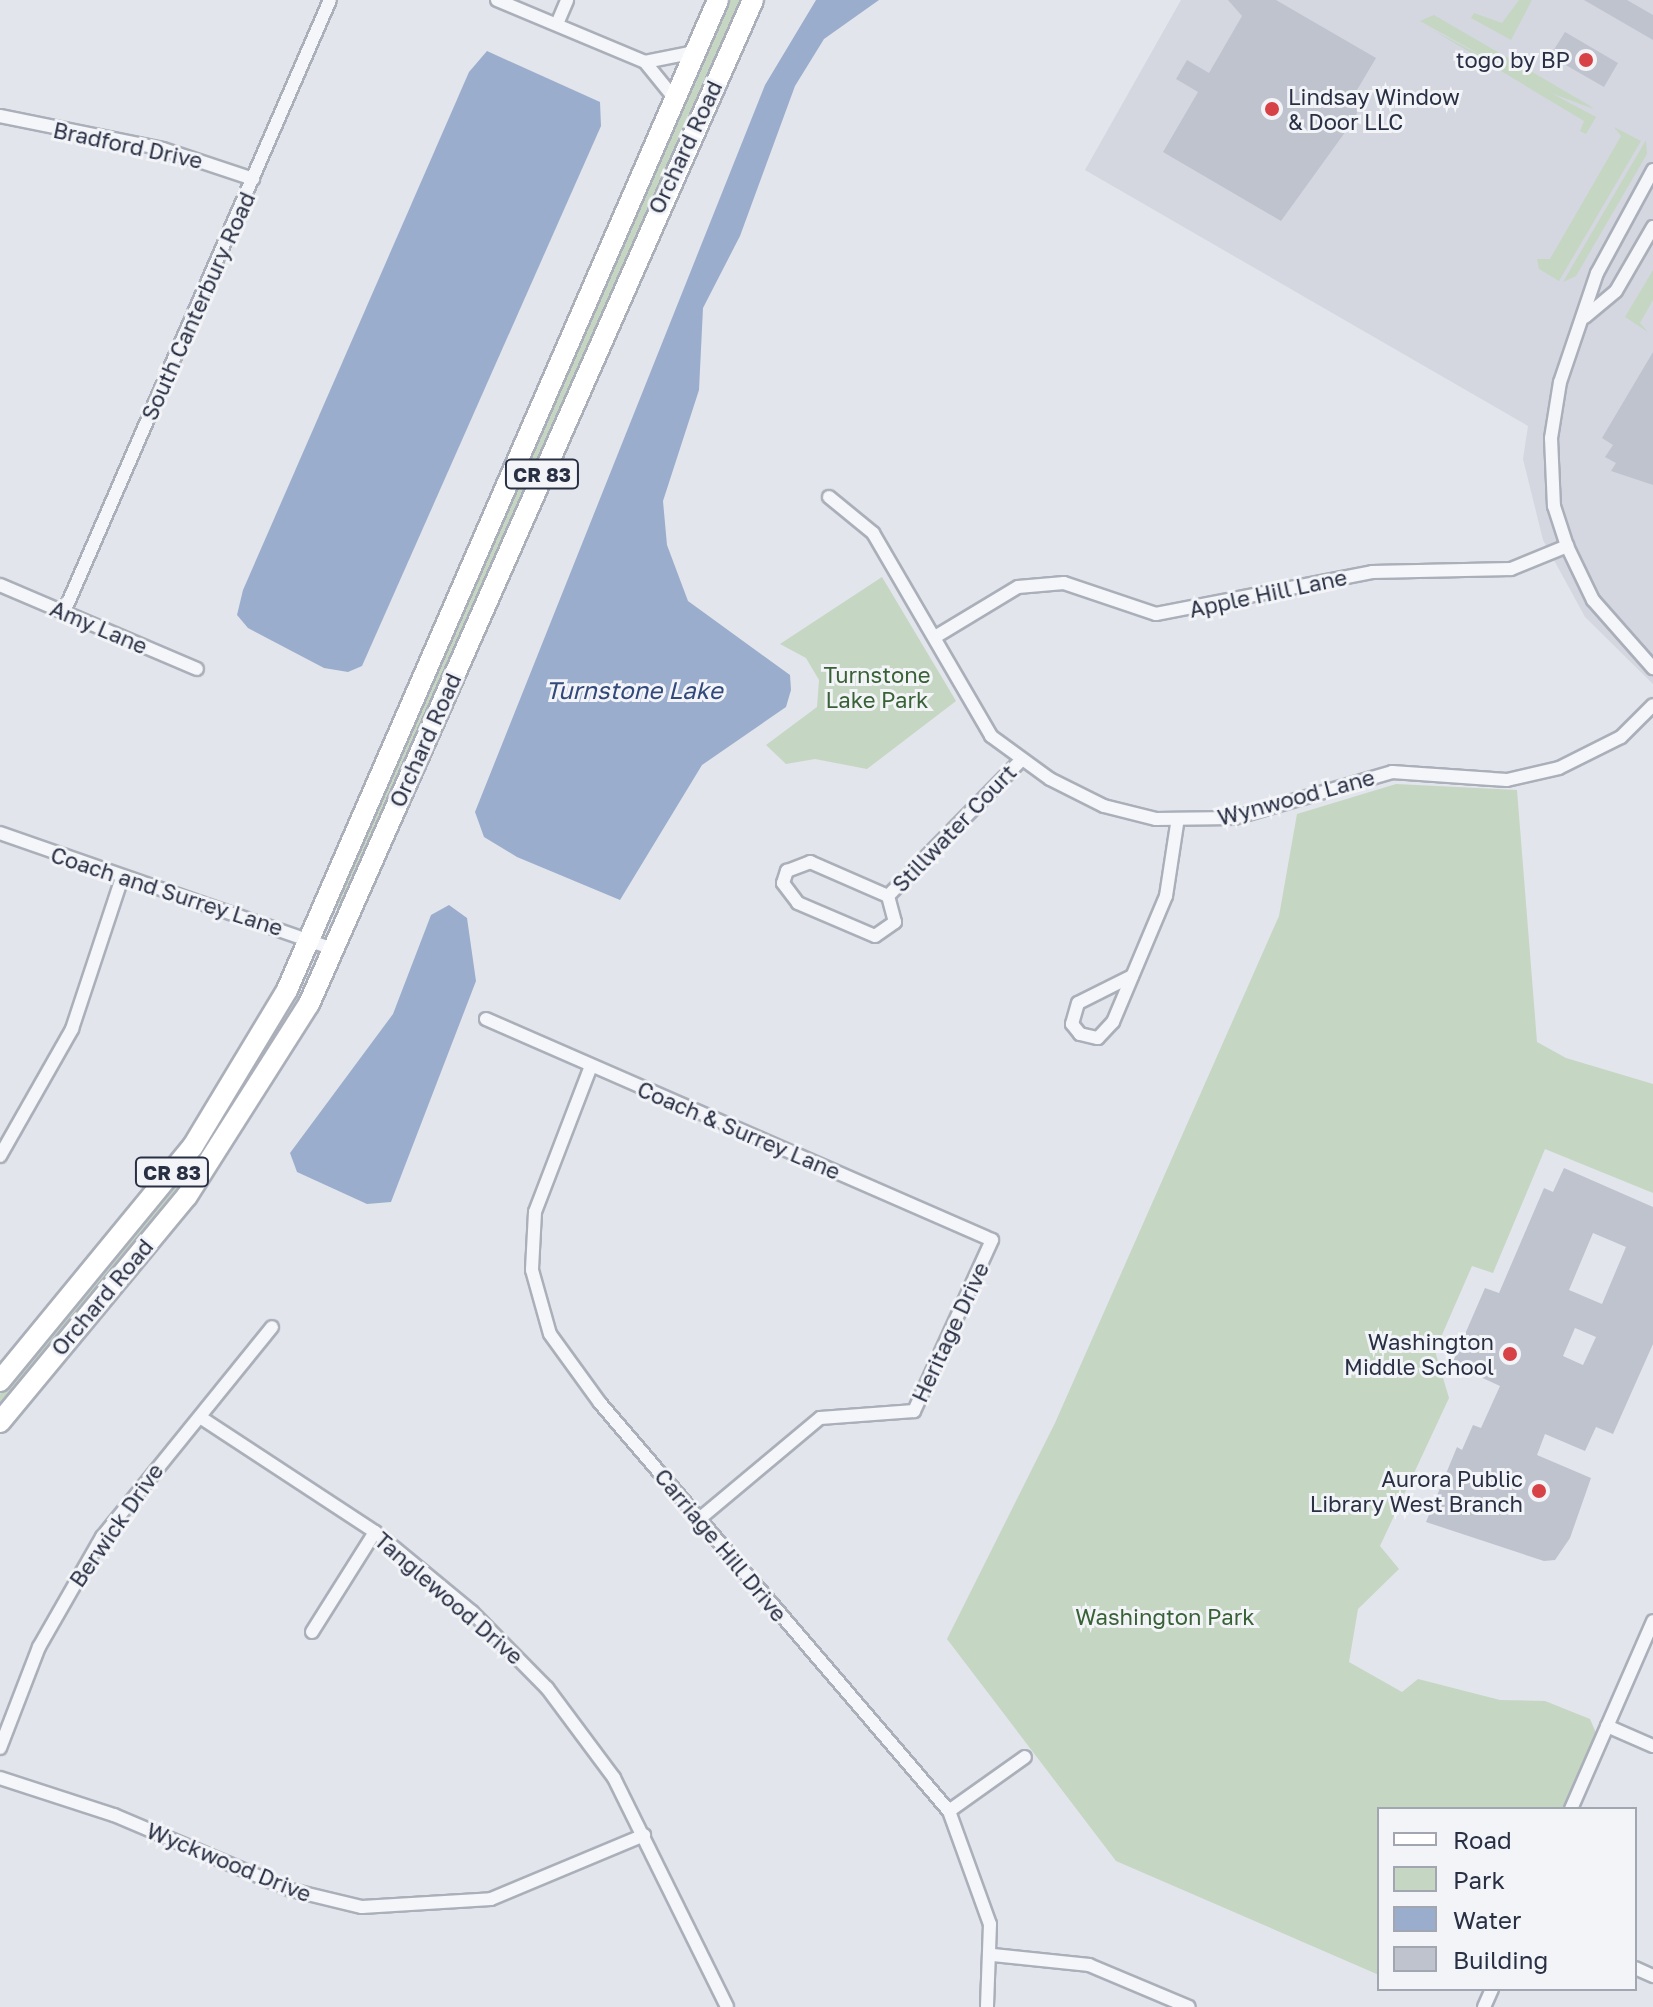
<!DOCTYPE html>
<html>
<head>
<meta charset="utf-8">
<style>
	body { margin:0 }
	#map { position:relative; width:1653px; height:2007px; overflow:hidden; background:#e2e5eb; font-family:"Golos Text",sans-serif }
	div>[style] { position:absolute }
	.built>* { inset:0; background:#d4d7e0 }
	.green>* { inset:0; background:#c5d6c3 }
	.water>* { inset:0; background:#9badcd }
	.building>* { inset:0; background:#bfc3ce }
	.roads { filter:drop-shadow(2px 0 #aaafb9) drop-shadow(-2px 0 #aaafb9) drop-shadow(0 2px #aaafb9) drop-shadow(0 -2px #aaafb9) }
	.street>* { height:12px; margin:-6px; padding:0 6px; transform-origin:6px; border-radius:6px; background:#f5f6f9 }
	.primary>* { height:20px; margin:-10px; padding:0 10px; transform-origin:10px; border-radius:10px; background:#fff }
	.dots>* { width:22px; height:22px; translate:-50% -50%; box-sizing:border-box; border:4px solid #f2f4f8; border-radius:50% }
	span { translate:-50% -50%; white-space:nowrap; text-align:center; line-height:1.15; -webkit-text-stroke:6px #f2f4f8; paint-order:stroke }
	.shield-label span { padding:2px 6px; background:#f2f4f8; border:2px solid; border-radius:6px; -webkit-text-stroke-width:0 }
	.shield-label { font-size:20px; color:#293044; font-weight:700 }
	.poi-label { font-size:22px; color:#293044 }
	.right { translate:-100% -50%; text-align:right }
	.left { translate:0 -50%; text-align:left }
	.street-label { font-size:22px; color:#293044 }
	.park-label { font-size:22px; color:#386135 }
	.water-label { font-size:24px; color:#31497b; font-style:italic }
	.legend { position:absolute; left:1377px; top:1807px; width:260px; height:184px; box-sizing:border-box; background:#f2f4f8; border:2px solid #a2a6b0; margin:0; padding:10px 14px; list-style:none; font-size:24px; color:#293044 }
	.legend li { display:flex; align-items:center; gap:16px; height:40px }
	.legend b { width:40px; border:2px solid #a2a6b0 }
</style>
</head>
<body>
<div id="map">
	<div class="built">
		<div style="clip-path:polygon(1181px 0,1653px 0,1653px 684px,1585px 617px,1543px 540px,1523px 459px,1528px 426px,1085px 170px)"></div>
	</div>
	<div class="green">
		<div style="clip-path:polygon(728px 0,742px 0,338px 907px,333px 905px)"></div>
		<div style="clip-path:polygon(1519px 0,1532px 0,1511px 40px,1471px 18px,1474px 13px,1502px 23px)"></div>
		<div style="clip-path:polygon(1434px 15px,1587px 104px,1594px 109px,1545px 91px,1420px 21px)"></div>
		<div style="clip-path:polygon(1431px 29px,1596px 117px,1586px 134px,1580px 131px,1584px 121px)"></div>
		<div style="clip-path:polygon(1614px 127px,1641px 141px,1559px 281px,1539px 269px,1537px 259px,1550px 259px,1621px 136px)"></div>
		<div style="clip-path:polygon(1646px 140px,1647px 154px,1576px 276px,1563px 282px)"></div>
		<div style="clip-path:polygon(1653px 270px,1653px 300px,1640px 323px,1648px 332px,1625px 317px)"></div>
		<div style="clip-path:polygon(882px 577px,956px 701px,867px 769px,815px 759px,786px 764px,766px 745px,817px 707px,819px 680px,806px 658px,780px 644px)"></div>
		<div style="clip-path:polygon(1396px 784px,1517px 790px,1537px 1042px,1566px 1058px,1653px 1084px,1653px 1193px,1545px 1149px,1493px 1273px,1472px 1266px,1435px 1351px,1449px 1398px,1380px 1546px,1399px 1569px,1358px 1609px,1349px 1662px,1402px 1692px,1418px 1679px,1500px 1700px,1545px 1701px,1590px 1719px,1596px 1733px,1563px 1809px,1379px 1809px,1379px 1975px,1116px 1861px,947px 1639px,1055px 1423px,1279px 916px,1297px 814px)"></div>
		<div style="clip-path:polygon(244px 1086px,184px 1183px,0 1408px,0 1394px)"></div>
	</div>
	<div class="water">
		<div style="clip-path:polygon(816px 0,879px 0,824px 39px,795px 86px,740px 236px,703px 308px,699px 390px,663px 501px,667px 545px,688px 601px,790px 675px,791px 690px,786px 707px,702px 765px,620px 900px,517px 857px,484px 837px,475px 812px,765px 85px)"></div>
		<div style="clip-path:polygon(487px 51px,600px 102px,601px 126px,362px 666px,348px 672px,324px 668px,248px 628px,237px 615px,243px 590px,469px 72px)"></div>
		<div style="clip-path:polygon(449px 905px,467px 918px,476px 981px,391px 1202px,367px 1204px,297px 1172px,290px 1153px,393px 1014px,431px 915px)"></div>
	</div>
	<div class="building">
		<div style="clip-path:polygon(1228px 0,1276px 0,1376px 58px,1357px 90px,1366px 96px,1351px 124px,1281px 221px,1163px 152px,1198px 92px,1176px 79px,1187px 60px,1209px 73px,1242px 16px)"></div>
		<div style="clip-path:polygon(1584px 0,1627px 0,1653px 15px,1653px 40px)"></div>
		<div style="clip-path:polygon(1565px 32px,1618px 63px,1604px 87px,1550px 56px)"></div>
		<div style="clip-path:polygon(1653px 352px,1653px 485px,1611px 471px,1616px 463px,1605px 457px,1613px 445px,1602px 438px)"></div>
		<div style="clip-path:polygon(evenodd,1564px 1168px,1653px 1207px,1653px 1344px,1613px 1434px,1596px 1427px,1585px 1451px,1545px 1434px,1537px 1455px,1591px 1478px,1570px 1538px,1555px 1560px,1544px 1561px,1426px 1522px,1457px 1447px,1462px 1450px,1473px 1425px,1481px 1428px,1500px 1386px,1452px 1364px,1485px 1288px,1499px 1293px,1544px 1188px,1553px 1192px,1564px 1168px,1593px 1233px,1626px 1247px,1602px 1304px,1569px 1290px,1593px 1233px,1564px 1168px,1575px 1328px,1596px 1337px,1583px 1365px,1563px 1356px,1575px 1328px)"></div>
	</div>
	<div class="roads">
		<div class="street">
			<div style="left:497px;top:0;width:160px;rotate:22.7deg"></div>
			<div style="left:645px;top:62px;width:48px;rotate:51deg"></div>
			<div style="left:557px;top:24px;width:26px;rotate:-67deg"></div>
			<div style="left:645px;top:62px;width:51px;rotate:-11.3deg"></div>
			<div style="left:0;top:116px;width:166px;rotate:11.4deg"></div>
			<div style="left:163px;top:149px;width:95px;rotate:18.4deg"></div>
			<div style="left:1653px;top:170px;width:117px;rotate:118.5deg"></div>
			<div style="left:1597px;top:273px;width:115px;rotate:108.7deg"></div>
			<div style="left:1560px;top:382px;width:57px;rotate:99.1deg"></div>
			<div style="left:1551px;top:438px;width:68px;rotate:87.5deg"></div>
			<div style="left:1554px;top:506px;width:42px;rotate:72deg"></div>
			<div style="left:1567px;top:546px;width:60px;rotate:64.3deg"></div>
			<div style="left:1593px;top:600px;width:91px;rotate:48.6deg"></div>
			<div style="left:1585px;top:317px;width:40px;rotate:-40deg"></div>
			<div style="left:1616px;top:291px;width:74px;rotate:-60deg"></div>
			<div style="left:829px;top:497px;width:57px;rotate:39.3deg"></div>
			<div style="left:873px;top:533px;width:235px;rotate:59.8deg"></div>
			<div style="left:991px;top:736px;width:73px;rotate:36.1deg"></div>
			<div style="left:1050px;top:779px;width:60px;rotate:26.6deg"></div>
			<div style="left:1104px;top:806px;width:54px;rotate:14deg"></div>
			<div style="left:1156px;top:819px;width:78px;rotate:-0.7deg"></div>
			<div style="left:1234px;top:818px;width:165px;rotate:-16.2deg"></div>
			<div style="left:1392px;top:772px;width:115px;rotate:4deg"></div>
			<div style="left:1507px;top:780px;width:53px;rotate:-13deg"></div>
			<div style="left:1559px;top:768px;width:69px;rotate:-26.6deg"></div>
			<div style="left:1621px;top:737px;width:45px;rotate:-45deg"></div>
			<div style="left:0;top:585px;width:214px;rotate:23.1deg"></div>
			<div style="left:64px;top:612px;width:667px;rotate:-66.51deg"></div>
			<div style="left:935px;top:637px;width:97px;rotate:-31.1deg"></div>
			<div style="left:1018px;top:587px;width:46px;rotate:-5deg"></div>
			<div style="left:1064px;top:583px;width:97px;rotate:18.6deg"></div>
			<div style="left:1156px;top:614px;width:220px;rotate:-11deg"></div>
			<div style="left:1372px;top:572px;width:139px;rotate:-1.2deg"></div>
			<div style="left:1511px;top:569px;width:61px;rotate:-22.3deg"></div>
			<div style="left:0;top:833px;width:354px;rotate:19.2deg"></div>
			<div style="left:888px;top:896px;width:27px;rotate:75deg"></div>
			<div style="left:895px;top:922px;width:24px;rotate:145deg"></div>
			<div style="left:875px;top:936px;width:84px;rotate:-156.8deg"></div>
			<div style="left:798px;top:903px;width:25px;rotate:-127deg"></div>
			<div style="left:783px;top:883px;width:13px;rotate:-72deg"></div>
			<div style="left:787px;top:871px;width:25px;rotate:-21deg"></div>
			<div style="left:810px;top:862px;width:85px;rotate:23.6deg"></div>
			<div style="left:888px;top:896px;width:189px;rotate:-45.6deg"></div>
			<div style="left:1132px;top:976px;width:60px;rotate:153.4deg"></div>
			<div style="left:1078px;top:1003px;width:22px;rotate:106deg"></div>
			<div style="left:1072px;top:1024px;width:13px;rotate:51deg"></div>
			<div style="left:1080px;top:1034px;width:18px;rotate:13deg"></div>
			<div style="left:1098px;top:1038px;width:22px;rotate:-47deg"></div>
			<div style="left:1113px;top:1022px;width:137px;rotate:-67.2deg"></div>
			<div style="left:1166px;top:896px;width:73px;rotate:-81.3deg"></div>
			<div style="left:486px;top:1019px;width:552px;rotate:23.59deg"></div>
			<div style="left:992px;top:1240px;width:188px;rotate:114.5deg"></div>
			<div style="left:914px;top:1411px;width:94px;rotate:175.7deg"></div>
			<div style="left:820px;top:1418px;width:158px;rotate:140.1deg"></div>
			<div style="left:591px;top:1066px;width:156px;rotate:111deg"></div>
			<div style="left:535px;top:1212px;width:58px;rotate:93deg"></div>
			<div style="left:532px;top:1270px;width:66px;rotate:74.3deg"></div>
			<div style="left:550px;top:1334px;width:85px;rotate:54.1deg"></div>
			<div style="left:600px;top:1403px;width:537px;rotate:49.46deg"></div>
			<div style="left:949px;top:1811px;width:120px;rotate:70.1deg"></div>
			<div style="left:990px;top:1924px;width:83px;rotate:92.1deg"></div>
			<div style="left:0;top:1156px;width:146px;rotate:-60.4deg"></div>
			<div style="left:72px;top:1029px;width:159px;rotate:-71.7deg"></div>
			<div style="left:200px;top:1417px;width:209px;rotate:33.3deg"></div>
			<div style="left:375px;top:1532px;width:126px;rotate:39.5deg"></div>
			<div style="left:472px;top:1612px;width:107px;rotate:45.4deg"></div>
			<div style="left:547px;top:1688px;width:112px;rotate:53.3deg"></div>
			<div style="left:614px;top:1778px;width:255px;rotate:63.7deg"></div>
			<div style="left:312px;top:1632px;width:118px;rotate:-57.8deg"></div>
			<div style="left:1607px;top:1726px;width:50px;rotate:23.5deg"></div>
			<div style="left:0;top:1748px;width:108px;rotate:-68.9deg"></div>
			<div style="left:39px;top:1647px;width:127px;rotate:-60.2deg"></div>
			<div style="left:102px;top:1537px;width:270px;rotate:-51deg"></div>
			<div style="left:0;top:1778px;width:120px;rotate:18deg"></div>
			<div style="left:114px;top:1815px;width:192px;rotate:23deg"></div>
			<div style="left:291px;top:1890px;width:73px;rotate:13.5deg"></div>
			<div style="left:362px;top:1907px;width:129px;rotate:-3.5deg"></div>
			<div style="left:491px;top:1899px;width:166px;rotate:-22.7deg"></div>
			<div style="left:1571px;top:1809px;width:205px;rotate:-66.4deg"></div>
			<div style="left:949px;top:1811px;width:93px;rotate:-35.4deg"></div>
			<div style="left:993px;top:1955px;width:97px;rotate:5.9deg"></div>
			<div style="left:1089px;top:1965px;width:108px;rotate:22.8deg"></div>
			<div style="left:1635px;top:1968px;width:20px;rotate:24deg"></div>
			<div style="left:1484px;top:2007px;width:20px;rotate:-66deg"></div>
		</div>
		<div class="primary">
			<div style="left:0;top:1381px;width:304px;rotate:-50.6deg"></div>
			<div style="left:193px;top:1146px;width:182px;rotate:-58.9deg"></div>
			<div style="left:287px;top:990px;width:1080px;rotate:-66.47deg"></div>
			<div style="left:0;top:1422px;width:293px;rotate:-50.4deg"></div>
			<div style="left:187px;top:1196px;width:227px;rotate:-57.6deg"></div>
			<div style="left:309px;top:1004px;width:1098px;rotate:-66.14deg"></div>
		</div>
	</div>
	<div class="dots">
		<div style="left:1586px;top:60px;background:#d64246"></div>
		<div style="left:1272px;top:109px;background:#d64246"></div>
		<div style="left:1510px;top:1354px;background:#d64246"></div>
		<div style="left:1539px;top:1491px;background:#d64246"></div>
	</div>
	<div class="shield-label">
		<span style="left:542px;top:474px">CR 83</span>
		<span style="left:172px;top:1172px">CR 83</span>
	</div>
	<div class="poi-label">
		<span class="right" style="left:1570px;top:60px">togo by BP</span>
		<span class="left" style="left:1288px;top:109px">Lindsay Window<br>&amp; Door LLC</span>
		<span class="right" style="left:1494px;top:1354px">Washington<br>Middle School</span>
		<span class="right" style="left:1523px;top:1491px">Aurora Public<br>Library West Branch</span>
	</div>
	<div class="street-label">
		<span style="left:128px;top:145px;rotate:12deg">Bradford Drive</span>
		<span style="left:685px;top:147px;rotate:-65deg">Orchard Road</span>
		<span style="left:198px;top:306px;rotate:-66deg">South Canterbury Road</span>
		<span style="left:1268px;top:593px;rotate:-12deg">Apple Hill Lane</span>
		<span style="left:99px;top:627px;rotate:23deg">Amy Lane</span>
		<span style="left:425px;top:740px;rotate:-66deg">Orchard Road</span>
		<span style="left:1296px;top:797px;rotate:-15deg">Wynwood Lane</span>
		<span style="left:954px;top:828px;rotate:-46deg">Stillwater Court</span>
		<span style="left:167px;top:891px;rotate:18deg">Coach and Surrey Lane</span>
		<span style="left:739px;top:1130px;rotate:23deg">Coach &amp; Surrey Lane</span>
		<span style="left:102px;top:1297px;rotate:-50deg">Orchard Road</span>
		<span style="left:950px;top:1332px;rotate:-65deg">Heritage Drive</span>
		<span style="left:116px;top:1525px;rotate:-55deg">Berwick Drive</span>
		<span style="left:721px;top:1545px;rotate:50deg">Carriage Hill Drive</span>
		<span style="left:449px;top:1598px;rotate:41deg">Tanglewood Drive</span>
		<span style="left:229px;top:1862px;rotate:22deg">Wyckwood Drive</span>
	</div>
	<div class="park-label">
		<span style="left:877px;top:687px">Turnstone<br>Lake Park</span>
		<span style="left:1165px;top:1617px">Washington Park</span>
	</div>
	<div class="water-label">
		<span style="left:634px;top:690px">Turnstone Lake</span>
	</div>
	<ul class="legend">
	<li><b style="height:10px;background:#fff"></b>Road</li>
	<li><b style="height:22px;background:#c5d6c3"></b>Park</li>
	<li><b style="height:22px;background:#9badcd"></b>Water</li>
	<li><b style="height:22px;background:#bfc3ce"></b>Building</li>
	</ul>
</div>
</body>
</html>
